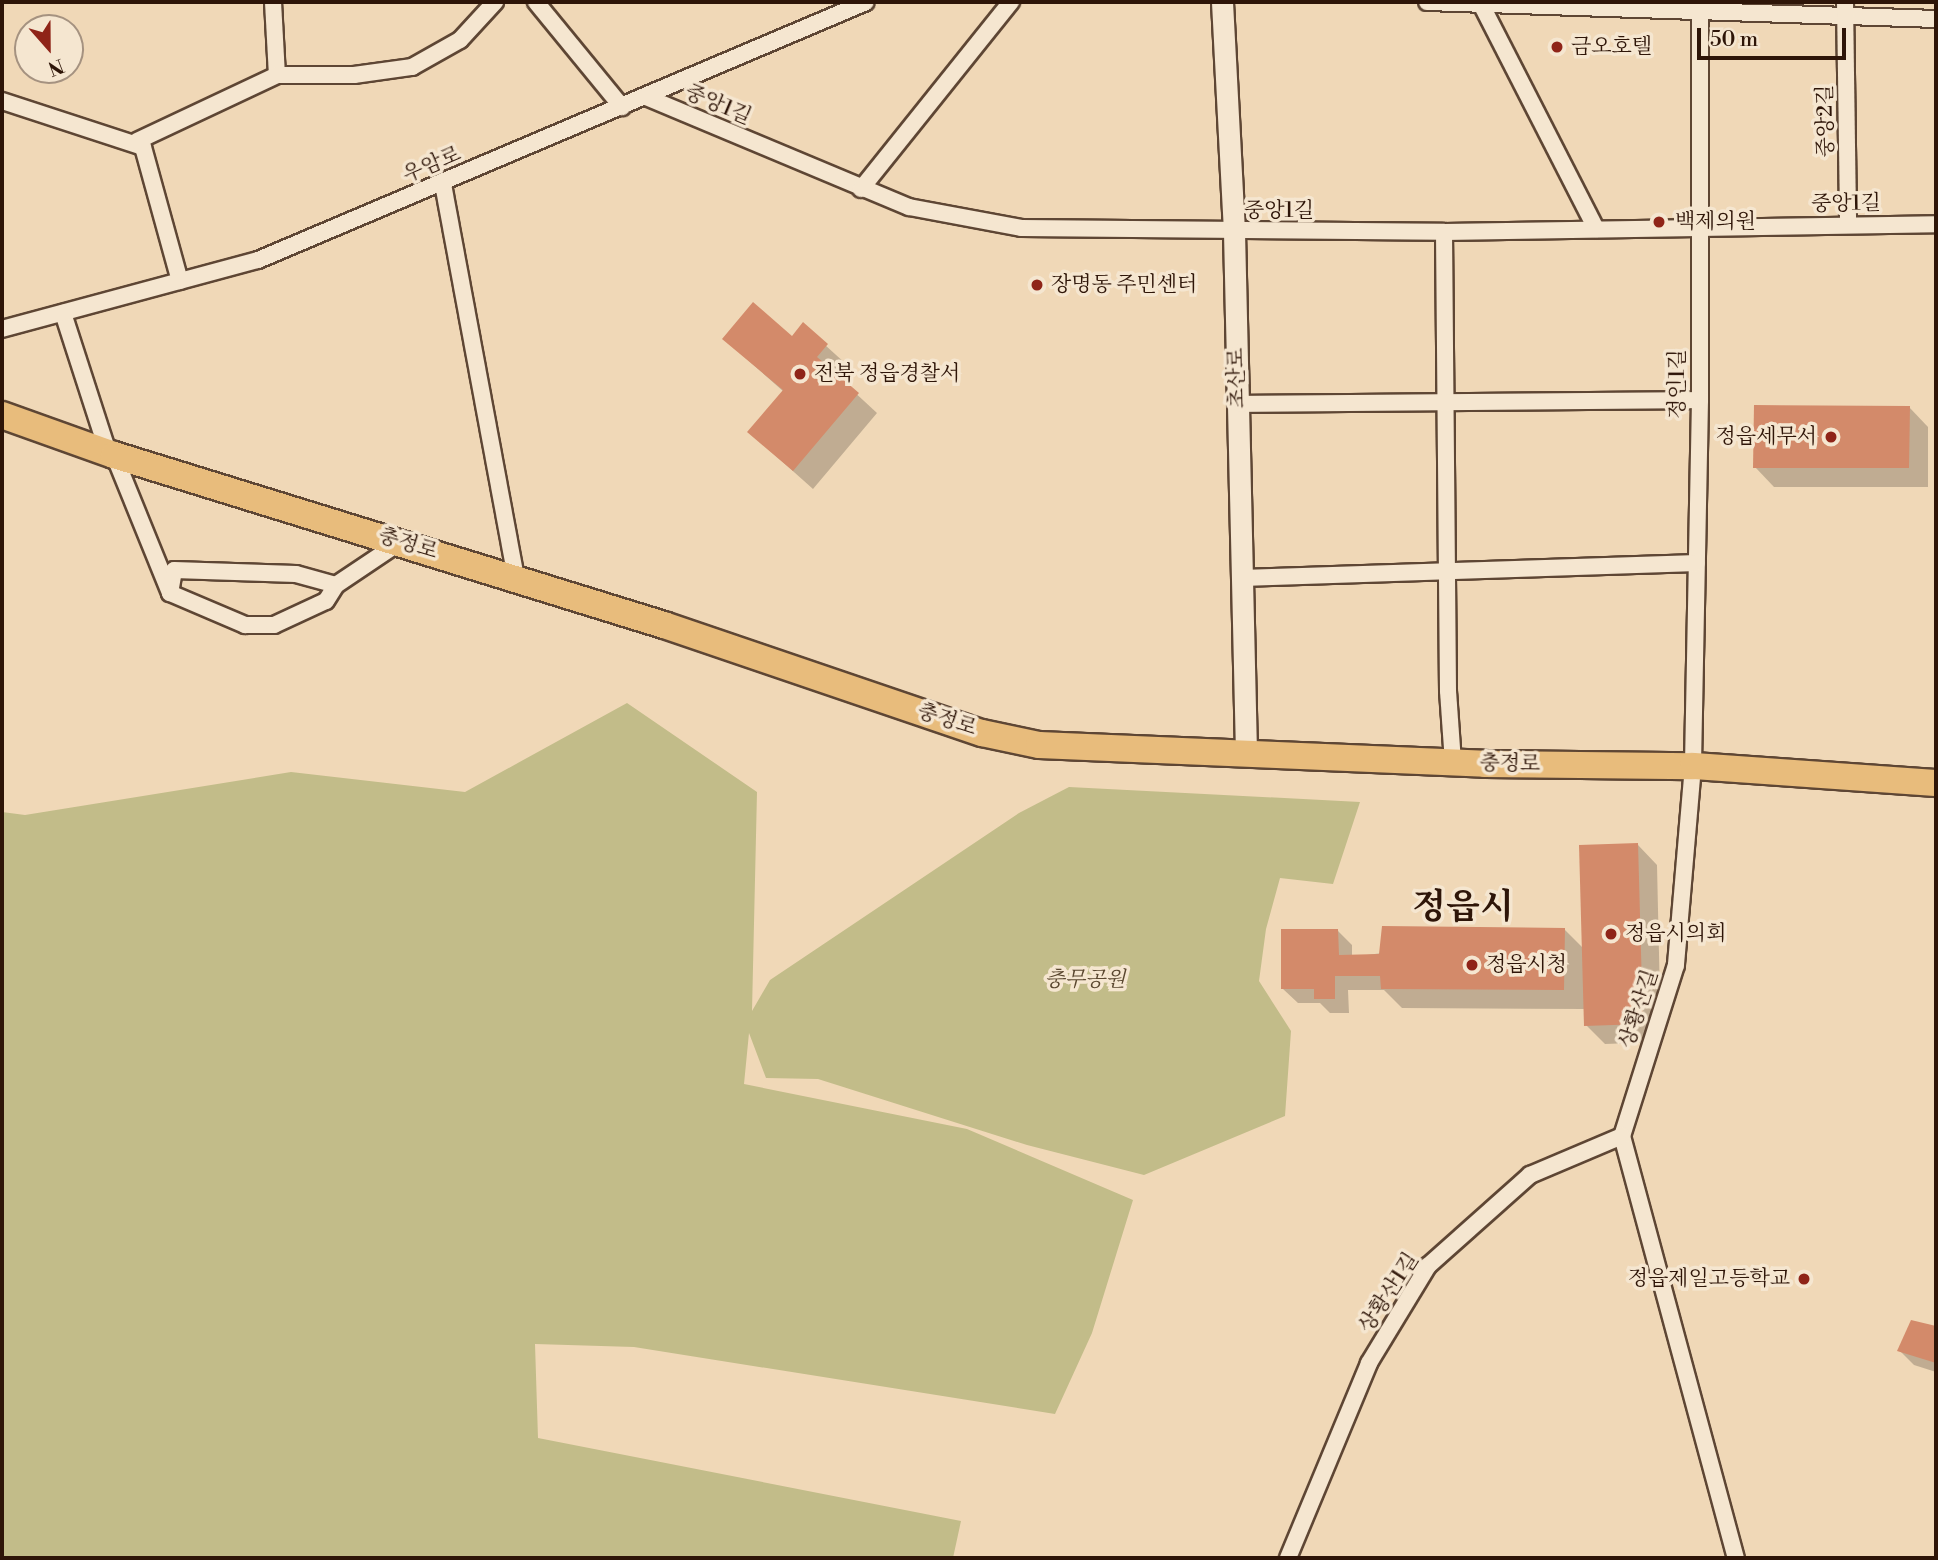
<!DOCTYPE html>
<html>
<head>
<meta charset="utf-8">
<style>
	body { margin:0 }
	#map { position:relative; width:1938px; height:1560px; overflow:hidden; background:#f0d8b7; font-family:"Libre Bodoni","Noto Serif KR",serif }
	div>[style] { position:absolute }
	.green>* { inset:0; background:#c2bc89 }
	.shadow>* { inset:0; background:#0003 }
	.building>* { inset:0; background:#d38a6a }
	.roads { filter:drop-shadow(2px 0 #5e4634) drop-shadow(-2px 0 #5e4634) drop-shadow(0 2px #5e4634) drop-shadow(0 -2px #5e4634) }
	.minor>* { height:16px; margin:-8px; padding:0 8px; transform-origin:8px; border-radius:8px; background:#f5e6d0 }
	.tertiary>* { height:21px; margin:-10.5px; padding:0 10.5px; transform-origin:10.5px; border-radius:10.5px; background:#f5e6d0 }
	.primary>* { height:26px; margin:-13px; padding:0 13px; transform-origin:13px; border-radius:13px; background:#e8bc7c }
	.dots>* { width:19px; height:19px; translate:-50% -50%; box-sizing:border-box; border:4px solid #f5e6d0; border-radius:50% }
	span { translate:-50% -50%; white-space:nowrap; text-align:center; line-height:1.15; -webkit-text-stroke:7px #f5e6d0; paint-order:stroke }
	.poi-label { font-size:21px; color:#2e1508 }
	.left { translate:0 -50%; text-align:left }
	.right { translate:-100% -50%; text-align:right }
	.street-label { font-size:21px; color:#2e1508 }
	.park-label { font-size:21px; color:#5a472f; font-style:italic }
	.town-label { font-size:35px; color:#2e1508; font-weight:700 }
	.frame { position:absolute; inset:0; border:4px solid #2e1508; pointer-events:none }
	.north { position:absolute; left:14px; top:14px; width:70px; height:70px; box-sizing:border-box; background:#f5e6d0; border:2px solid #a59280; border-radius:50%; rotate:159deg; font-size:19px; font-weight:700; line-height:28px; text-align:center; color:#2e1508 }
	.north::after { content:''; display:block; margin:auto; width:24px; height:32px; background:#8f2418; clip-path:polygon(50% 0,100% 100%,50% 72%,0 100%) }
	.scale { position:absolute; left:1697px; top:28px; width:149px; height:32px; box-sizing:border-box; border:4px solid #2e1508; border-top:0; padding-left:9px; font-size:21px; line-height:24px; white-space:nowrap; color:#2e1508; -webkit-text-stroke:5px #f5e6d0; paint-order:stroke }
</style>
</head>
<body>
<div id="map">
	<div class="green">
		<div style="clip-path:polygon(627px 703px,757px 792px,752px 1011px,770px 980px,1019px 813px,1069px 787px,1360px 802px,1333px 884px,1280px 878px,1266px 929px,1259px 981px,1291px 1031px,1285px 1116px,1144px 1175px,1027px 1145px,818px 1079px,766px 1078px,749px 1033px,744px 1084px,967px 1129px,1133px 1200px,1092px 1333px,1055px 1414px,634px 1347px,535px 1344px,538px 1438px,961px 1521px,953px 1558px,2px 1558px,2px 812px,25px 815px,291px 772px,465px 792px)"></div>
	</div>
	<div class="shadow">
		<div style="clip-path:polygon(803px 325px,846px 364px,837px 376px,877px 413px,813px 489px,749px 432px,784px 392px,724px 339px,792px 338px)"></div>
		<div style="clip-path:polygon(1909px 407px,1928px 427px,1928px 487px,1774px 487px,1755px 467px)"></div>
		<div style="clip-path:polygon(1638px 845px,1657px 865px,1661px 1042px,1605px 1044px,1586px 1025px,1585px 1009px,1402px 1008px,1384px 990px,1348px 990px,1349px 1013px,1330px 1013px,1320px 1003px,1298px 1003px,1283px 989px,1338px 931px,1352px 945px,1352px 957px,1564px 929px,1584px 949px)"></div>
		<div style="clip-path:polygon(1912px 1322px,1936px 1328px,1936px 1372px,1914px 1365px,1899px 1350px)"></div>
	</div>
	<div class="building">
		<div style="clip-path:polygon(753px 302px,792px 336px,803px 322px,828px 344px,817px 357px,859px 393px,793px 471px,747px 432px,783px 390px,722px 339px)"></div>
		<div style="clip-path:polygon(1754px 405px,1910px 406px,1909px 468px,1753px 468px)"></div>
		<div style="clip-path:polygon(1638px 843px,1643px 1024px,1584px 1026px,1579px 845px)"></div>
		<div style="clip-path:polygon(1382px 926px,1565px 928px,1564px 990px,1381px 989px,1380px 976px,1335px 976px,1335px 999px,1314px 999px,1314px 989px,1281px 989px,1281px 929px,1338px 929px,1339px 955px,1379px 954px)"></div>
		<div style="clip-path:polygon(1911px 1320px,1936px 1326px,1936px 1363px,1897px 1351px)"></div>
	</div>
	<div class="roads">
		<div class="minor">
			<div style="left:273px;top:2px;width:73px;rotate:86.9deg"></div>
			<div style="left:536px;top:2px;width:136px;rotate:50.7deg"></div>
			<div style="left:1427px;top:2px;width:509px;rotate:1.91deg"></div>
			<div style="left:1480px;top:2px;width:255px;rotate:62.9deg"></div>
			<div style="left:1700px;top:2px;width:398px;rotate:90deg"></div>
			<div style="left:1700px;top:400px;width:366px;rotate:91.1deg"></div>
			<div style="left:1693px;top:766px;width:200px;rotate:94.9deg"></div>
			<div style="left:1676px;top:965px;width:179px;rotate:107.5deg"></div>
			<div style="left:1622px;top:1136px;width:437px;rotate:74.9deg"></div>
			<div style="left:1845px;top:2px;width:223px;rotate:89.2deg"></div>
			<div style="left:646px;top:97px;width:285px;rotate:22.7deg"></div>
			<div style="left:909px;top:207px;width:114px;rotate:10.6deg"></div>
			<div style="left:1021px;top:228px;width:423px;rotate:0.5deg"></div>
			<div style="left:1444px;top:232px;width:492px;rotate:-0.9deg"></div>
			<div style="left:2px;top:101px;width:148px;rotate:18.1deg"></div>
			<div style="left:143px;top:147px;width:139px;rotate:74.6deg"></div>
			<div style="left:137px;top:141px;width:155px;rotate:-25.2deg"></div>
			<div style="left:277px;top:75px;width:77px"></div>
			<div style="left:354px;top:75px;width:59px;rotate:-7.9deg"></div>
			<div style="left:412px;top:67px;width:55px;rotate:-29.4deg"></div>
			<div style="left:460px;top:40px;width:52px;rotate:-47.4deg"></div>
			<div style="left:443px;top:184px;width:401px;rotate:79.5deg"></div>
			<div style="left:861px;top:189px;width:240px;rotate:-51.3deg"></div>
			<div style="left:1444px;top:232px;width:459px;rotate:89.5deg"></div>
			<div style="left:1448px;top:691px;width:72px;rotate:86deg"></div>
			<div style="left:63px;top:313px;width:146px;rotate:72.1deg"></div>
			<div style="left:2px;top:329px;width:265px;rotate:-15.1deg"></div>
			<div style="left:258px;top:260px;width:660px;rotate:-22.99deg"></div>
			<div style="left:1238px;top:404px;width:462px;rotate:-0.5deg"></div>
			<div style="left:114px;top:455px;width:149px;rotate:67.9deg"></div>
			<div style="left:170px;top:593px;width:82px;rotate:23.1deg"></div>
			<div style="left:245px;top:625px;width:29px"></div>
			<div style="left:274px;top:625px;width:57px;rotate:-24.8deg"></div>
			<div style="left:326px;top:601px;width:19px;rotate:-58deg"></div>
			<div style="left:336px;top:585px;width:77px;rotate:-33.9deg"></div>
			<div style="left:1242px;top:578px;width:455px;rotate:-1.9deg"></div>
			<div style="left:170px;top:593px;width:23px;rotate:-80deg"></div>
			<div style="left:174px;top:570px;width:122px;rotate:1.9deg"></div>
			<div style="left:296px;top:574px;width:41px;rotate:15.4deg"></div>
			<div style="left:1288px;top:1558px;width:211px;rotate:-67.4deg"></div>
			<div style="left:1369px;top:1363px;width:114px;rotate:-58.7deg"></div>
			<div style="left:1428px;top:1266px;width:137px;rotate:-41.7deg"></div>
			<div style="left:1530px;top:1175px;width:100px;rotate:-23deg"></div>
		</div>
		<div class="tertiary">
			<div style="left:1222px;top:2px;width:230px;rotate:87deg"></div>
			<div style="left:1234px;top:232px;width:522px;rotate:88.68deg"></div>
		</div>
		<div class="primary">
			<div style="left:2px;top:415px;width:119px;rotate:19.7deg"></div>
			<div style="left:114px;top:455px;width:576px;rotate:17.18deg"></div>
			<div style="left:664px;top:625px;width:336px;rotate:18.8deg"></div>
			<div style="left:982px;top:733px;width:58px;rotate:11.9deg"></div>
			<div style="left:1039px;top:745px;width:446px;rotate:2.4deg"></div>
			<div style="left:1485px;top:764px;width:208px;rotate:0.6deg"></div>
			<div style="left:1693px;top:766px;width:244px;rotate:4deg"></div>
		</div>
	</div>
	<div class="dots">
		<div style="left:1557px;top:47px;background:#8f2418"></div>
		<div style="left:1659px;top:222px;background:#8f2418"></div>
		<div style="left:1037px;top:285px;background:#8f2418"></div>
		<div style="left:800px;top:374px;background:#8f2418"></div>
		<div style="left:1831px;top:437px;background:#8f2418"></div>
		<div style="left:1611px;top:934px;background:#8f2418"></div>
		<div style="left:1472px;top:965px;background:#8f2418"></div>
		<div style="left:1804px;top:1279px;background:#8f2418"></div>
	</div>
	<div class="poi-label">
		<span class="left" style="left:1571px;top:47px">금오호텔</span>
		<span class="left" style="left:1675px;top:222px">백제의원</span>
		<span class="left" style="left:1051px;top:285px">장명동 주민센터</span>
		<span class="left" style="left:814px;top:374px">전북 정읍경찰서</span>
		<span class="right" style="left:1817px;top:437px">정읍세무서</span>
		<span class="left" style="left:1625px;top:934px">정읍시의회</span>
		<span class="left" style="left:1486px;top:965px">정읍시청</span>
		<span class="right" style="left:1790px;top:1279px">정읍제일고등학교</span>
	</div>
	<div class="street-label">
		<span style="left:718px;top:105px;rotate:23deg">중앙1길</span>
		<span style="left:1826px;top:121px;rotate:-91deg">중앙2길</span>
		<span style="left:432px;top:165px;rotate:-23deg">우암로</span>
		<span style="left:1846px;top:204px;rotate:-1deg">중앙1길</span>
		<span style="left:1279px;top:211px">중앙1길</span>
		<span style="left:1237px;top:378px;rotate:-91deg">초산로</span>
		<span style="left:1678px;top:384px;rotate:-90deg">정인1길</span>
		<span style="left:408px;top:544px;rotate:17deg">충정로</span>
		<span style="left:947px;top:720px;rotate:18deg">충정로</span>
		<span style="left:1510px;top:764px;rotate:1deg">충정로</span>
		<span style="left:1639px;top:1009px;rotate:-72deg">상황산길</span>
		<span style="left:1389px;top:1293px;rotate:-57deg">상황산1길</span>
	</div>
	<div class="park-label">
		<span style="left:1085px;top:980px">충무공원</span>
	</div>
	<div class="town-label">
		<span style="left:1463px;top:908px">정읍시</span>
	</div>
	<div class="frame"></div>
	<div class="north">N</div>
	<div class="scale">50 m</div>
</div>
</body>
</html>
